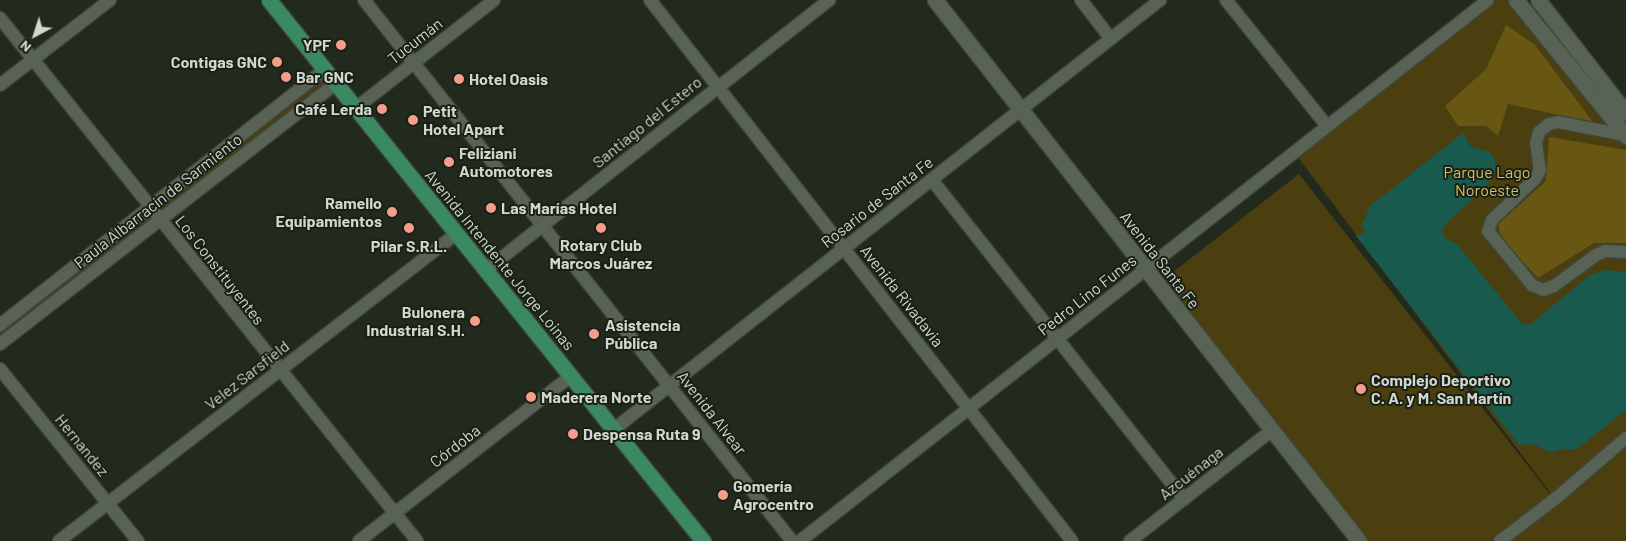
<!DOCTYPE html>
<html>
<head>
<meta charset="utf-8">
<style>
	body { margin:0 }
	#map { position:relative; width:1626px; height:541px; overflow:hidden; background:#222a1e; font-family:Barlow,sans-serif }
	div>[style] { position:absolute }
	.green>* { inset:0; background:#4b3f0f }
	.forest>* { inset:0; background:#675712 }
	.water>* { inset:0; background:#185b4e }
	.roads { filter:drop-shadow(1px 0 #3f463c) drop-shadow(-1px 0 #3f463c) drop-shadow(0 1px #3f463c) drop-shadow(0 -1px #3f463c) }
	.street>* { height:12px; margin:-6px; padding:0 6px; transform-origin:6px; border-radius:6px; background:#596355 }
	.secondary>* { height:15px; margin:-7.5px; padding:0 7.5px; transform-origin:7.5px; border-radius:7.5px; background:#596355 }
	.primary>* { height:15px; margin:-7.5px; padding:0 7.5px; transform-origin:7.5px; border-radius:7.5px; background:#3a8960 }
	.dots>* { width:14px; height:14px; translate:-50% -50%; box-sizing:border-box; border:2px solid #192015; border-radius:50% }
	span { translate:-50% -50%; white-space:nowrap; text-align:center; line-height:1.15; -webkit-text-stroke:4px #192015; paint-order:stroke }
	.street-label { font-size:16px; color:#d2d7cf }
	.poi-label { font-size:16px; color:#d2d7cf; font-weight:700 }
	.right { translate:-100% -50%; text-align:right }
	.left { translate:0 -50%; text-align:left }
	.park-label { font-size:16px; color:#d6be61 }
	.north { position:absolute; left:10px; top:10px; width:50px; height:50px; -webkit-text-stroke:4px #192015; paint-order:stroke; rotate:220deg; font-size:14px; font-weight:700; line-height:20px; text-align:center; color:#d2d7cf }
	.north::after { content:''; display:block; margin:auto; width:18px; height:22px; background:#d2d7cf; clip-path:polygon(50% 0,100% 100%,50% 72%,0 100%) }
</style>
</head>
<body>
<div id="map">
	<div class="green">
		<div style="clip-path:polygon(1488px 0,1516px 0,1626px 136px,1626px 541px,1500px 541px,1555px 499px,1294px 152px)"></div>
		<div style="clip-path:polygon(325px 69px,336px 83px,0 344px,0 325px)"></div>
		<div style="clip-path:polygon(1299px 174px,1550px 494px,1491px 541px,1368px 541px,1163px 280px)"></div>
	</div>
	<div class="forest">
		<div style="clip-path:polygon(1506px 25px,1535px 45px,1593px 122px,1508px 104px,1498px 136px,1486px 126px,1458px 126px,1445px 106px,1486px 69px)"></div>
		<div style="clip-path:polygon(1549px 137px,1626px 150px,1626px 243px,1594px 243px,1538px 278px,1501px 239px,1498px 224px,1546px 181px)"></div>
	</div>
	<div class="water">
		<div style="clip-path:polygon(1463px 133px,1470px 146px,1489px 152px,1495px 159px,1495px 171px,1488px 184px,1442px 228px,1445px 238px,1457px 244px,1523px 325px,1532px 323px,1590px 275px,1606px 270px,1626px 272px,1626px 410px,1577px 449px,1555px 450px,1553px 453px,1533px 444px,1519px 445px,1356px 236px,1365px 232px,1362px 225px,1370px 206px)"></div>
	</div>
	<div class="roads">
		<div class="street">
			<div style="left:364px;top:0;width:690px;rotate:51.65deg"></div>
			<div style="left:650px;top:0;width:686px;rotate:52.04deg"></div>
			<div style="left:1081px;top:0;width:49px;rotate:52.4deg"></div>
			<div style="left:1226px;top:0;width:161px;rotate:51.3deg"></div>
			<div style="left:0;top:18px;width:669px;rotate:51.43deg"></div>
			<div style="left:0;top:85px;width:139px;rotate:-37.7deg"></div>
			<div style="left:356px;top:108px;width:175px;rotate:-38deg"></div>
			<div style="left:1625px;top:135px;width:68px;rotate:-169deg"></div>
			<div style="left:1558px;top:122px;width:9px;rotate:167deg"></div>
			<div style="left:1549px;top:124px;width:13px;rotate:141deg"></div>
			<div style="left:1539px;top:132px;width:11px;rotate:105deg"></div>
			<div style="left:1536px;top:143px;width:27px;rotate:82deg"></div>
			<div style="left:1540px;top:170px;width:10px;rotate:119deg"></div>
			<div style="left:1535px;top:179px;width:59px;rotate:136.4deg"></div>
			<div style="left:1492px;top:220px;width:12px;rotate:110deg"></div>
			<div style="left:1488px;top:231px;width:70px;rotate:50.8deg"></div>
			<div style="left:1532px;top:285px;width:12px;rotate:24deg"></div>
			<div style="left:1543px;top:290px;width:12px;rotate:-20deg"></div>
			<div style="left:1554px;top:286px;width:52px;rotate:-36.4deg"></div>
			<div style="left:1596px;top:255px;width:10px;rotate:-24deg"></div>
			<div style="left:1605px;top:251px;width:21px;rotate:3deg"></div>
			<div style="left:932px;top:180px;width:407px;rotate:51.7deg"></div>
			<div style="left:486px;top:270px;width:437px;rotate:-38.2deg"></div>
			<div style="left:0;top:325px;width:414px;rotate:-38.2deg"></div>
			<div style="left:0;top:344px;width:425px;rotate:-37.8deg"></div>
			<div style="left:0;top:369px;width:221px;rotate:51.3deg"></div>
			<div style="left:613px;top:430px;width:696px;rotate:-38.17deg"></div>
			<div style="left:59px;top:541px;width:502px;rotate:-37.71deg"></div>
			<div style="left:359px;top:541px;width:267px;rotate:-37.9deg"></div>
			<div style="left:800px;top:541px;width:875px;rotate:-38.18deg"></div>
			<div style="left:1130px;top:541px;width:180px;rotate:-38deg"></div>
			<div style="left:1500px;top:541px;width:69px;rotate:-37.4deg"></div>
			<div style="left:1555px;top:499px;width:94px;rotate:-40.7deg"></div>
		</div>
		<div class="secondary">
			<div style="left:935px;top:0;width:687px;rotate:51.91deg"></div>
			<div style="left:1516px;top:0;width:175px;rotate:51deg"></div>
			<div style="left:1538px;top:0;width:143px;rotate:52.1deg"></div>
		</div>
		<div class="primary">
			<div style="left:269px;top:0;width:694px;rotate:51.26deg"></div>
		</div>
	</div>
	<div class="dots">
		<div style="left:341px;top:45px;background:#f49d8b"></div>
		<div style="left:277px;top:62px;background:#f49d8b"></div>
		<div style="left:286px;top:77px;background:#f49d8b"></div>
		<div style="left:459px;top:79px;background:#f49d8b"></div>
		<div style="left:382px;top:109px;background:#f49d8b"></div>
		<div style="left:413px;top:120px;background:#f49d8b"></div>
		<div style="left:449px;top:162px;background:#f49d8b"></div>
		<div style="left:491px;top:208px;background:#f49d8b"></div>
		<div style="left:392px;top:212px;background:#f49d8b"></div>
		<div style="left:409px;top:228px;background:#f49d8b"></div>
		<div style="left:601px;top:228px;background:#f49d8b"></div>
		<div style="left:475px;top:321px;background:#f49d8b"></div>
		<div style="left:594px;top:334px;background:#f49d8b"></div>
		<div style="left:1361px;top:389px;background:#f49d8b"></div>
		<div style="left:531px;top:397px;background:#f49d8b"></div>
		<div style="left:573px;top:434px;background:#f49d8b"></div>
		<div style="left:723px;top:495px;background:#f49d8b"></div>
	</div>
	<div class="street-label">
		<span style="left:415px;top:41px;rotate:-38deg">Tucumán</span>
		<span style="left:647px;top:122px;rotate:-39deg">Santiago del Estero</span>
		<span style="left:158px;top:201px;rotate:-38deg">Paula Albarracín de Sarmiento</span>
		<span style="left:877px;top:202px;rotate:-38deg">Rosario de Santa Fe</span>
		<span style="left:500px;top:260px;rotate:51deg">Avenida Intendente Jorge Loinas</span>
		<span style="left:1160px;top:260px;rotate:52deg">Avenida Santa Fe</span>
		<span style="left:220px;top:270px;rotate:52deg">Los Constituyentes</span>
		<span style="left:1087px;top:295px;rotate:-38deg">Pedro Lino Funes</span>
		<span style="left:902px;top:296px;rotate:52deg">Avenida Rivadavia</span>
		<span style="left:247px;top:375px;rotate:-38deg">Velez Sarsfield</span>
		<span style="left:712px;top:413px;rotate:52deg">Avenida Alvear</span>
		<span style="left:82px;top:445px;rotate:51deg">Hernandez</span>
		<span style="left:455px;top:446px;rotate:-38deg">Córdoba</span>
		<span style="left:1191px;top:473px;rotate:-38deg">Azcuénaga</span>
	</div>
	<div class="poi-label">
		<span class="right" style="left:331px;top:45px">YPF</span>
		<span class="right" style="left:267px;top:62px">Contigas GNC</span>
		<span class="left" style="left:296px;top:77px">Bar GNC</span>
		<span class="left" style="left:469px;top:79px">Hotel Oasis</span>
		<span class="right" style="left:372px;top:109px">Café Lerda</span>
		<span class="left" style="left:423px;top:120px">Petit<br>Hotel Apart</span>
		<span class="left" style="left:459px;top:162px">Feliziani<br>Automotores</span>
		<span class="right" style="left:382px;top:212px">Ramello<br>Equipamientos</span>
		<span class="left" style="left:501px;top:208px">Las Marías Hotel</span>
		<span style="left:601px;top:254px">Rotary Club<br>Marcos Juárez</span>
		<span style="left:409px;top:246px">Pilar S.R.L.</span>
		<span class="right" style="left:465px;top:321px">Bulonera<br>Industrial S.H.</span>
		<span class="left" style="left:605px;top:334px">Asistencia<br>Pública</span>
		<span class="left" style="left:1371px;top:389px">Complejo Deportivo<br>C. A. y M. San Martín</span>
		<span class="left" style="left:541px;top:397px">Maderera Norte</span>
		<span class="left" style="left:583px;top:434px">Despensa Ruta 9</span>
		<span class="left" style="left:733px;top:495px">Gomería<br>Agrocentro</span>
	</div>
	<div class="park-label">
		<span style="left:1487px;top:181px">Parque Lago<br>Noroeste</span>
	</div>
	<div class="north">N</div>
</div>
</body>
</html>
